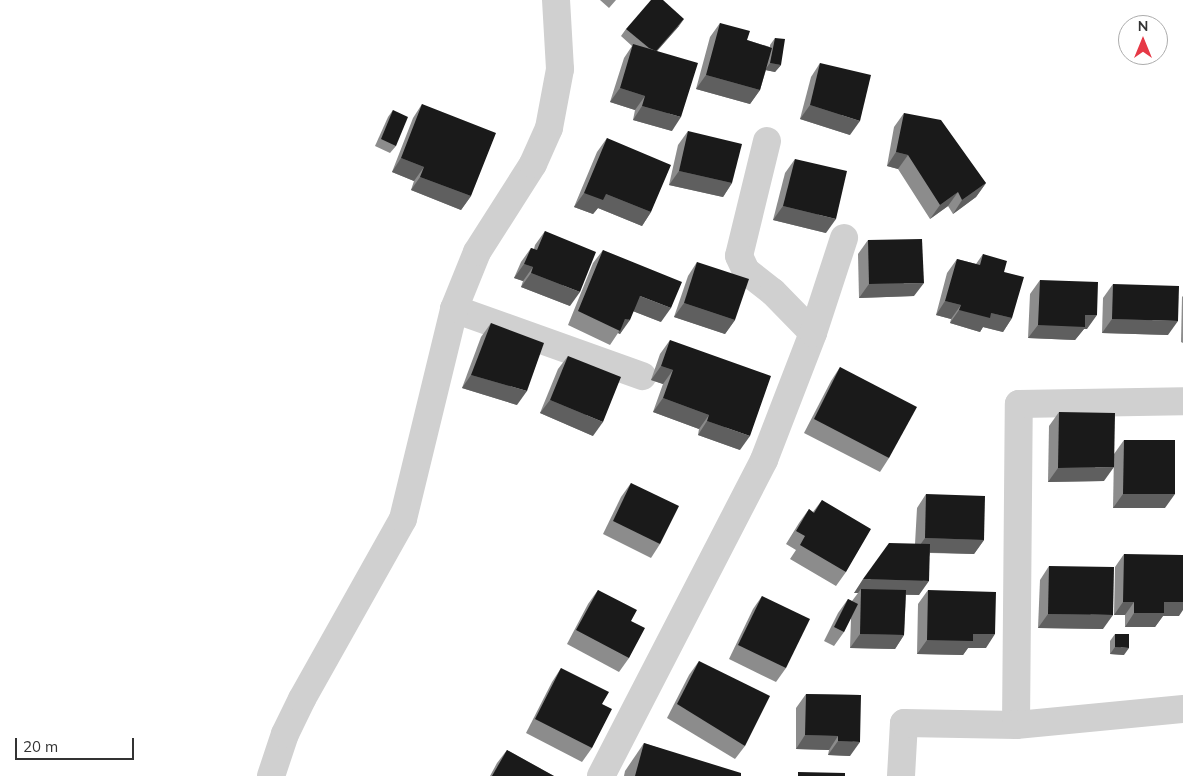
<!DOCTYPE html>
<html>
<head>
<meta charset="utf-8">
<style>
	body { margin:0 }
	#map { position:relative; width:1183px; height:776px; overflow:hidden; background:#fff; font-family:Mulish,sans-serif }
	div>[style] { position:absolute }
	.minor>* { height:28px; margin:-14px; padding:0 14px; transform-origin:14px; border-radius:14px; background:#d0d0d0 }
	.wall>* { inset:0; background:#8c8c8c }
	.shaded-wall>* { inset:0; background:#5f5f5f }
	.building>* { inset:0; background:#1a1a1a }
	span { translate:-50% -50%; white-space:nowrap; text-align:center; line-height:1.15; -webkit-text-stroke:5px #fff; paint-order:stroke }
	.north { position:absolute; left:1118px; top:15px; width:50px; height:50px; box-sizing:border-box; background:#fff; border:1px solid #adadad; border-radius:50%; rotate:0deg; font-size:14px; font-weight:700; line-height:20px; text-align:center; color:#333 }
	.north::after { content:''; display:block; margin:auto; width:18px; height:22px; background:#e63946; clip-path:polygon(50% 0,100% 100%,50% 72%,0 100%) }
	.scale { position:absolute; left:15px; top:738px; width:119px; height:22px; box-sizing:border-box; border:2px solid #333; border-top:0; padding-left:6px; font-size:15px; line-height:18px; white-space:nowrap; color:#333; -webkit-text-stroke:4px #fff; paint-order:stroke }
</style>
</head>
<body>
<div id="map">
	<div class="minor">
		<div style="left:767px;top:141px;width:118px;rotate:103.7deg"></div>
		<div style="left:739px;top:256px;width:17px;rotate:65deg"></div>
		<div style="left:746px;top:271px;width:34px;rotate:38deg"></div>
		<div style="left:773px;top:292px;width:57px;rotate:45.7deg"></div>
		<div style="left:454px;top:309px;width:200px;rotate:19.6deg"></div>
		<div style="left:1016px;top:725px;width:321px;rotate:-89.5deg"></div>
		<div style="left:1019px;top:404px;width:164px;rotate:-1deg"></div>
		<div style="left:271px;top:776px;width:44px;rotate:-71.6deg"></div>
		<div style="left:285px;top:734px;width:39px;rotate:-64deg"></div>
		<div style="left:302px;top:699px;width:206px;rotate:-60.7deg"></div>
		<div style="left:403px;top:519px;width:216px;rotate:-76.3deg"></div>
		<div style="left:454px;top:309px;width:61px;rotate:-68deg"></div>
		<div style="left:477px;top:252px;width:104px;rotate:-57.5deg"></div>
		<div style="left:533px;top:164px;width:39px;rotate:-66deg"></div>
		<div style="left:549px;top:128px;width:60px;rotate:-79.4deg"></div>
		<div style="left:560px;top:69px;width:69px;rotate:-93.3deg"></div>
		<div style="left:601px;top:776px;width:356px;rotate:-62.7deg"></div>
		<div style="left:764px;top:460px;width:136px;rotate:-68.9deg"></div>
		<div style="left:813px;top:333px;width:100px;rotate:-71.9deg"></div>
		<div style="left:901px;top:776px;width:53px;rotate:-86.8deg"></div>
		<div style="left:904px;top:723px;width:112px;rotate:1deg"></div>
		<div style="left:1016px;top:725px;width:168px;rotate:-5.5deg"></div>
	</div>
	<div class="wall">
		<div style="clip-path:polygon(600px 0,616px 0,609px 8px)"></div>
		<div style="clip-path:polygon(720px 23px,747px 40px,770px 47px,770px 45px,775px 38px,781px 65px,775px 72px,766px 70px,760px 90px,750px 104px,696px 89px,710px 37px)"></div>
		<div style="clip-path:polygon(679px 26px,657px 51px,672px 131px,633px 120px,635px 110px,610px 102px,624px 58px,632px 46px,621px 36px,626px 29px)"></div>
		<div style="clip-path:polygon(820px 63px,850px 135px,800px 119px,811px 77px)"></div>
		<div style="clip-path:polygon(422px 104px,471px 196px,461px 210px,411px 190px,414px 181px,392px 172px,413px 118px)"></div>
		<div style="clip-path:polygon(393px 110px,396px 146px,390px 153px,375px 146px,388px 117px)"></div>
		<div style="clip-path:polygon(904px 113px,986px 183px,976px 197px,953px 214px,948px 206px,930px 219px,898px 169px,887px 166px,894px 127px)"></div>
		<div style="clip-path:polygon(688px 131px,732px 183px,723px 197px,669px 185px,678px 145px)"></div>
		<div style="clip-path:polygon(607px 138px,651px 212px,642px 226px,598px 208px,593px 214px,574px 207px,597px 152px)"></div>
		<div style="clip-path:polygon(795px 159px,826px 233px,773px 220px,785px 173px)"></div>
		<div style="clip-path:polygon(545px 231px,570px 306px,521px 287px,523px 281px,514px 278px,521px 262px,531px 248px,534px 249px,535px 245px)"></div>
		<div style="clip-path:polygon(868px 240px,914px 296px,859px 298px,858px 254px)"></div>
		<div style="clip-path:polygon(603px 250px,661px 322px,633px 311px,620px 334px,618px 333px,610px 345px,568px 325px,593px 263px)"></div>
		<div style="clip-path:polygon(983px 254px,1004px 272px,1012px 318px,1003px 332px,983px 327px,980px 332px,950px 323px,951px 319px,936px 315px,947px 273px,957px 259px,976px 264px)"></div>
		<div style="clip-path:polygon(697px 262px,735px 320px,725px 334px,674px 317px,688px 276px)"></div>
		<div style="clip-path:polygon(1040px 280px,1087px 329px,1084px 329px,1075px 340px,1028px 338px,1030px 294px)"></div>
		<div style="clip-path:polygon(1113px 284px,1168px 335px,1102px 333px,1103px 298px)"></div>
		<div style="clip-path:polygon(1183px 296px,1183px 343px,1181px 342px,1182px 297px)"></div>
		<div style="clip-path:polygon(491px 323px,517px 405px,462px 388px,481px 337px)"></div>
		<div style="clip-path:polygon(670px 340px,740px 450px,698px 435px,699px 429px,653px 412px,663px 384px,651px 380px,660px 354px)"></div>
		<div style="clip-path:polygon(568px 356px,593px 436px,540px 413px,558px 369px)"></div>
		<div style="clip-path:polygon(840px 367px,889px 458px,880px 472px,804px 433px,831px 381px)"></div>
		<div style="clip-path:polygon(1059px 412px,1104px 481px,1048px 482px,1049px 426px)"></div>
		<div style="clip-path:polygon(1124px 440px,1165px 508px,1113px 508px,1114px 454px)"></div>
		<div style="clip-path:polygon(631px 483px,660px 544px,651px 558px,603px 534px,621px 497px)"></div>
		<div style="clip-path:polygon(926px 494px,984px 540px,974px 554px,930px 553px,919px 595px,906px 595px,904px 635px,895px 649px,850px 648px,851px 618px,844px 632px,834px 646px,824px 641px,838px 613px,848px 599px,852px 601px,858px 593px,854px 593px,915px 544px,917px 508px)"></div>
		<div style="clip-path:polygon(822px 500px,846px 572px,836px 586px,790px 559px,796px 550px,786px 544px,799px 523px,809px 509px,813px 512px)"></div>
		<div style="clip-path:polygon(1124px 554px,1179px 616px,1163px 616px,1155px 627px,1125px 627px,1125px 615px,1114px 615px,1115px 567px)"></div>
		<div style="clip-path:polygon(1049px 566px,1103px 629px,1038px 628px,1040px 580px)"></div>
		<div style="clip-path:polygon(598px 590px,631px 621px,629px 658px,619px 672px,567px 644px,588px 604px)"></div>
		<div style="clip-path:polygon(928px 590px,986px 648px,968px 648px,963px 655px,917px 654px,918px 604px)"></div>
		<div style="clip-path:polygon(762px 596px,786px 668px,776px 682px,729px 659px,753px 609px)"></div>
		<div style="clip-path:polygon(1115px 634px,1124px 655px,1110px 654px,1110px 641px)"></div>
		<div style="clip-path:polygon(699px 661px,745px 746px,735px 759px,667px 718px,689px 675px)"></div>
		<div style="clip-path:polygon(561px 668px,592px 748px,582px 762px,526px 733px,552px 682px)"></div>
		<div style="clip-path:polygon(806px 694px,861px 695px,850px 756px,828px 755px,829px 750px,796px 749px,796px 708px)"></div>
		<div style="clip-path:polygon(644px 743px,741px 776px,624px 776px,625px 771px)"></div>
		<div style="clip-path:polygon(507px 750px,554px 776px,490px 776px,497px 763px)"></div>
	</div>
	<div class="shaded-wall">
		<div style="clip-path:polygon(684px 19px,679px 26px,649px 60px,654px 53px)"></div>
		<div style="clip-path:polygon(770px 63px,781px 65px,775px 72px,765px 70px)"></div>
		<div style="clip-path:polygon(706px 75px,760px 90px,750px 104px,696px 89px)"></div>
		<div style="clip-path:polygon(620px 88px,645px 96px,635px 110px,610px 102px)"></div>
		<div style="clip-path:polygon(810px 105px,860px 121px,850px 135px,800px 119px)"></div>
		<div style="clip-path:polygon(642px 106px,681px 117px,672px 131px,633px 120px)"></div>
		<div style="clip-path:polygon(896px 152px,908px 155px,898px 169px,887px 166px)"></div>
		<div style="clip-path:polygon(401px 158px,424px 167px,414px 181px,392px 172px)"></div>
		<div style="clip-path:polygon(679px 171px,732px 183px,723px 197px,669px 185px)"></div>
		<div style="clip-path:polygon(420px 177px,471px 196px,461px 210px,411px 190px)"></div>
		<div style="clip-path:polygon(986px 183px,976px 197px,953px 214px,962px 200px)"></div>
		<div style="clip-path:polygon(958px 192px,948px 206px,930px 219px,940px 205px)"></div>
		<div style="clip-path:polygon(584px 193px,606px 194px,651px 212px,642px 226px,598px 208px,593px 214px,574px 207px)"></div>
		<div style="clip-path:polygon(783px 206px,836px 219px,826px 233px,773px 220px)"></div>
		<div style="clip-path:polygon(524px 264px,533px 267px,523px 281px,514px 278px)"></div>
		<div style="clip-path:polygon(531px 273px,580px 292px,570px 306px,521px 287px)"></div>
		<div style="clip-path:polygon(924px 283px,914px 296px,859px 298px,869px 284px)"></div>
		<div style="clip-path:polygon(640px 296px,671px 308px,661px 322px,630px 310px)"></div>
		<div style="clip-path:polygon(945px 301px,961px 305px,951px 319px,936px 315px)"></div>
		<div style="clip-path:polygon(684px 303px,735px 320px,725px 334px,674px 317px)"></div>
		<div style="clip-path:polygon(959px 310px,991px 313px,1012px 318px,1003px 332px,983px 327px,980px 332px,950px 323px)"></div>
		<div style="clip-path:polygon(1085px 315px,1097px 315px,1087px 329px,1084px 329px,1075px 340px,1028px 338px,1038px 325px)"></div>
		<div style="clip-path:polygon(625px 319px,630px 320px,620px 334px,618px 333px)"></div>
		<div style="clip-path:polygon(1112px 319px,1178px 321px,1168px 335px,1102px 333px)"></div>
		<div style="clip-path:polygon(661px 366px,673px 370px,663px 384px,651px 380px)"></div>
		<div style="clip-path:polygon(471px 375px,527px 391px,517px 405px,462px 388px)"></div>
		<div style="clip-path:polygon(663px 398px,709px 415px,699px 429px,653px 412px)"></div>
		<div style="clip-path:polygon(550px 400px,603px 422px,593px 436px,540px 413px)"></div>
		<div style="clip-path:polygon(707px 421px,750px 436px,740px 450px,698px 435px)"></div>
		<div style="clip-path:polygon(1114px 467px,1104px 481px,1048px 482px,1058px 468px)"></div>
		<div style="clip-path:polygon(1123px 494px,1175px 494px,1165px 508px,1113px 508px)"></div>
		<div style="clip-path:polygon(925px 538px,984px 540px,974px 554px,915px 552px)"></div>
		<div style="clip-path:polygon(863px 579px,929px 581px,919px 595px,861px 593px,861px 589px,858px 593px,854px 593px)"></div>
		<div style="clip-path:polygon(1123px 602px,1134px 602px,1125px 615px,1114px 615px)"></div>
		<div style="clip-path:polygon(1164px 602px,1183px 602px,1183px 610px,1179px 616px,1163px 616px,1155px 627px,1125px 627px,1134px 613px)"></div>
		<div style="clip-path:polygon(1048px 614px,1113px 615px,1103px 629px,1038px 628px)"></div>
		<div style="clip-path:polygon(860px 634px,904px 635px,895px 649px,850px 648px)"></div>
		<div style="clip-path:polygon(973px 634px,995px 634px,986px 648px,968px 648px,963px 655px,917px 654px,927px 640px)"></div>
		<div style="clip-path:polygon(1115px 647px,1129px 648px,1124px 655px,1110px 654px)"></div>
		<div style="clip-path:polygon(805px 735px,838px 736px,829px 750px,796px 749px)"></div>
		<div style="clip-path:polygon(838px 741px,860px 742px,850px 756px,828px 755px)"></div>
	</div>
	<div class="building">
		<div style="clip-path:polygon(651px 0,663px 0,684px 19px,656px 51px,649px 48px,626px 29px)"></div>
		<div style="clip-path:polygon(720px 23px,750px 31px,747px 40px,772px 48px,760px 90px,706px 75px)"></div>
		<div style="clip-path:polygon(775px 38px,785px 39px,781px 65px,770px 63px)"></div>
		<div style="clip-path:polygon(633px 44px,698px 63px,681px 117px,642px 106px,645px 96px,620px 88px)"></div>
		<div style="clip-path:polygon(820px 63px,871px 75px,860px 121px,810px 105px)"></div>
		<div style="clip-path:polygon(422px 104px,496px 133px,471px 196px,420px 177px,424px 167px,401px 158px)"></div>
		<div style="clip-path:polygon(393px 110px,408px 117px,396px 146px,381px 139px)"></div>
		<div style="clip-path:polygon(904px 113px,941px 120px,986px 183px,962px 200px,958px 192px,940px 205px,908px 155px,896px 152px)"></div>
		<div style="clip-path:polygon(688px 131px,742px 144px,732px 183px,679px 171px)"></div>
		<div style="clip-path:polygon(607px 138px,671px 165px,651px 212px,606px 194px,603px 200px,584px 193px)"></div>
		<div style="clip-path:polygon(795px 159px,847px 171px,836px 219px,783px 206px)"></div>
		<div style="clip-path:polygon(545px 231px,596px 252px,580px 292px,531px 273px,533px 267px,524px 264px,531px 248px,537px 250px)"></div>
		<div style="clip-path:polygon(922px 239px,924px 283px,869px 284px,868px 240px)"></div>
		<div style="clip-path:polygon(603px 250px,682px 282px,671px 308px,640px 296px,630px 320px,625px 319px,620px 331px,578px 311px)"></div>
		<div style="clip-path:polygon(983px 254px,1007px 261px,1004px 272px,1024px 277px,1012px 318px,991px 313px,990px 318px,959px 310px,961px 305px,945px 301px,957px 259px,980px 265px)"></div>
		<div style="clip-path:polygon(697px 262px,749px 279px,735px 320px,684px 303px)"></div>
		<div style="clip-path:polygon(1040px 280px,1098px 282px,1097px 315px,1085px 315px,1085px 327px,1038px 325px)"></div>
		<div style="clip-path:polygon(1113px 284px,1179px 286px,1178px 321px,1112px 319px)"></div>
		<div style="clip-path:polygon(491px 323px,544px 343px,527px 391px,471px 375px)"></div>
		<div style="clip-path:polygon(670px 340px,771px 376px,750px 436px,707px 421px,709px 415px,663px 398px,673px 370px,661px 366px)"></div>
		<div style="clip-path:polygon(568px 356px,621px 377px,603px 422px,550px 400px)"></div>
		<div style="clip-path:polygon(840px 367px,917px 407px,889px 458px,814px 419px)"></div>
		<div style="clip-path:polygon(1059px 412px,1115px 413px,1114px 467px,1058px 468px)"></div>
		<div style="clip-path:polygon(1124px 440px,1175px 440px,1175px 494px,1123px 494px)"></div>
		<div style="clip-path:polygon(631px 483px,679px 506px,660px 544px,613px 521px)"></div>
		<div style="clip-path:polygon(926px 494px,985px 496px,984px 540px,925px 538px)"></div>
		<div style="clip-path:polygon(822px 500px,871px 529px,846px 572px,800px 545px,805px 536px,796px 531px,809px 509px,814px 513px)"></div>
		<div style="clip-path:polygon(889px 543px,930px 544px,929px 581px,863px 579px)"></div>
		<div style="clip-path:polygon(1124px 554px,1183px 555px,1183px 602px,1164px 602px,1164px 613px,1134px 613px,1134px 602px,1123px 602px)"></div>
		<div style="clip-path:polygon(1049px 566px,1114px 567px,1113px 615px,1048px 614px)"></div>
		<div style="clip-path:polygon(861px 589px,906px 590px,904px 635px,860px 634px)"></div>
		<div style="clip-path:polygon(598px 590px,637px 610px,631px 621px,645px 628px,629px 658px,576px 630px)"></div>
		<div style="clip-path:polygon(928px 590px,996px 592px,995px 634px,973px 634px,973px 641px,927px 640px)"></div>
		<div style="clip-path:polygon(762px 596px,810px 619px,786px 668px,738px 645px)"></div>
		<div style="clip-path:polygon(848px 599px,858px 604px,844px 632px,834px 627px)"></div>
		<div style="clip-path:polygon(1115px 634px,1129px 634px,1129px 648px,1115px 647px)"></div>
		<div style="clip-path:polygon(699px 661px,770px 696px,745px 746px,677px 704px)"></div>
		<div style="clip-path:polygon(561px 668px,609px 692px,602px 704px,612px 709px,592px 748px,535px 719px)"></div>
		<div style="clip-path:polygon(806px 694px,861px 695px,860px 742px,838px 741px,838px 736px,805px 735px)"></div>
		<div style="clip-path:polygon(644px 743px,741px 773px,741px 776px,635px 776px)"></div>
		<div style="clip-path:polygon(507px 750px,554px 776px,492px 776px)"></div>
		<div style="clip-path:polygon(798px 772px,845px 773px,845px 776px,798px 776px)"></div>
	</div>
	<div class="north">N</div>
	<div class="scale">20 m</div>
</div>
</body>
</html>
